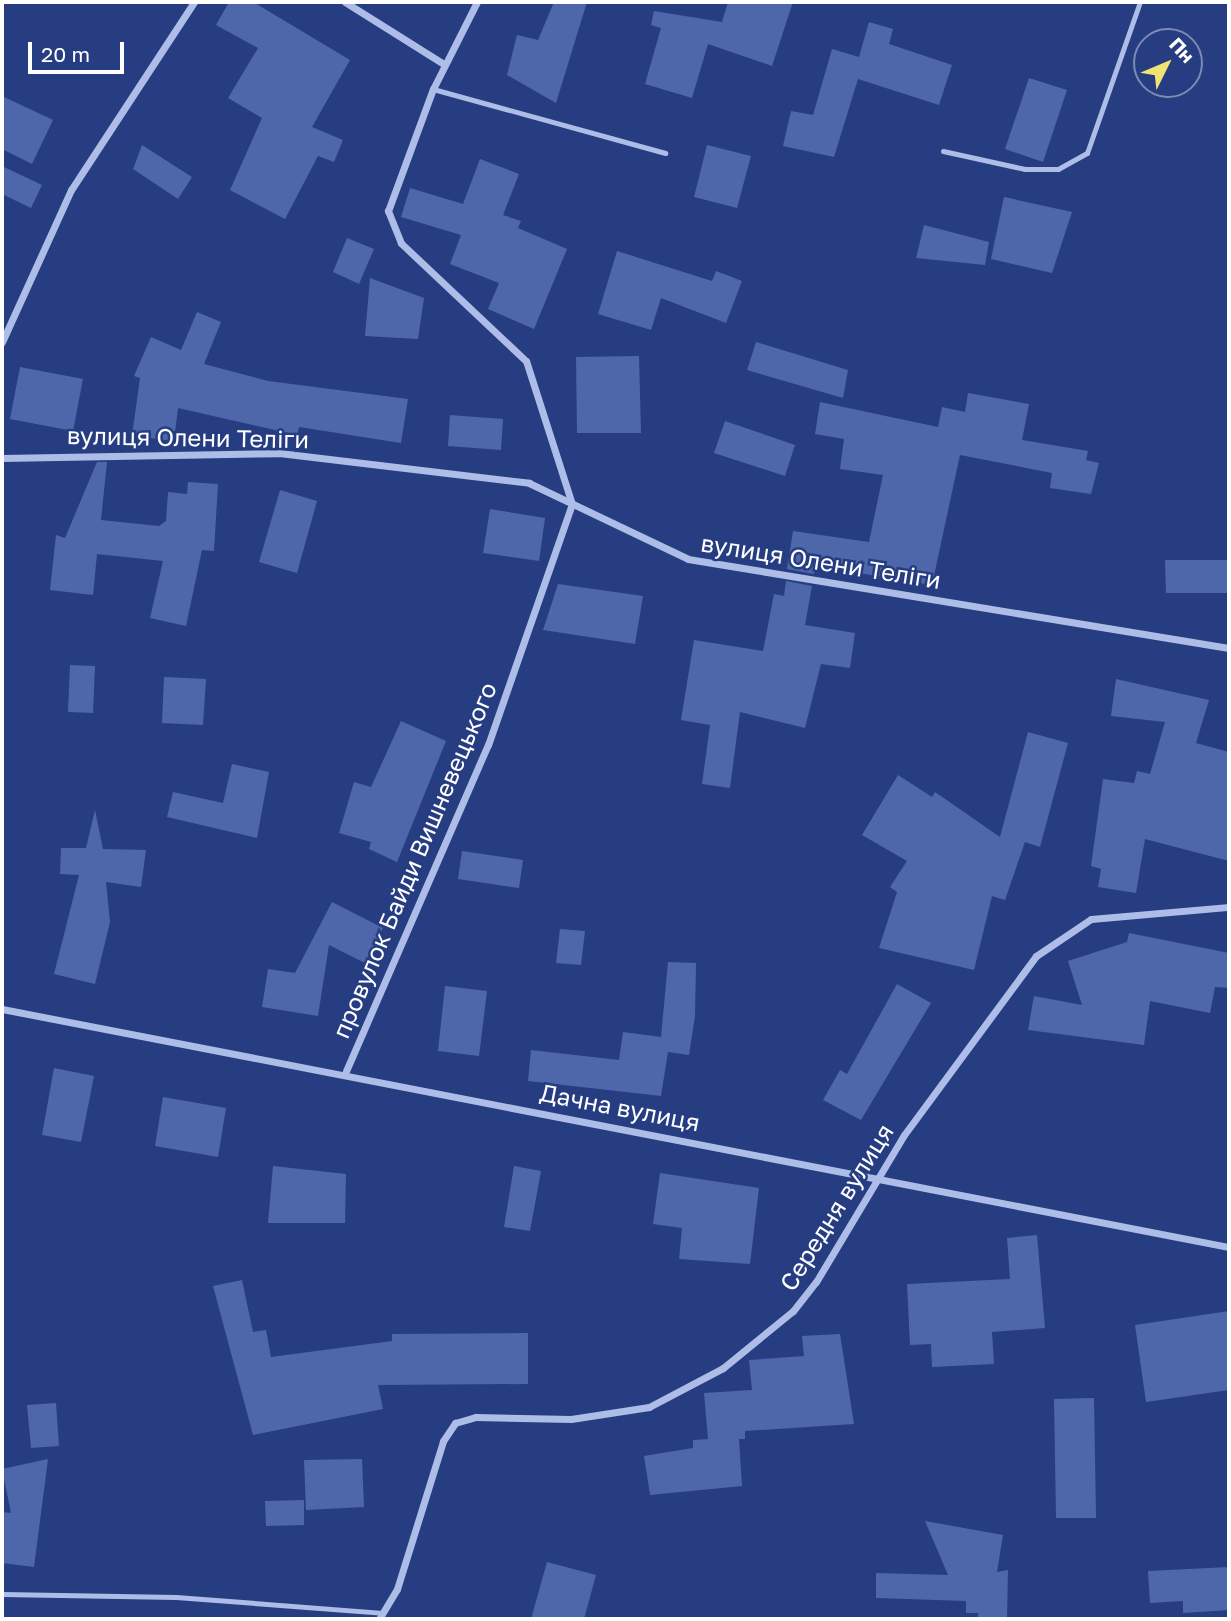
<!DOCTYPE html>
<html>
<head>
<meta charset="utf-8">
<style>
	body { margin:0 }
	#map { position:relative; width:1231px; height:1621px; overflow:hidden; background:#263d82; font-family:"Golos Text",sans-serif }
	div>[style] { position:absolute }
	.building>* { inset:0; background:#4e67aa }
	.lane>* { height:5px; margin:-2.5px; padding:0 2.5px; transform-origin:2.5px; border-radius:2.5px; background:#aebde7 }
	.street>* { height:7px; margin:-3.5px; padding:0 3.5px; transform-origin:3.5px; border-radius:3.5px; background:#aebde7 }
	span { translate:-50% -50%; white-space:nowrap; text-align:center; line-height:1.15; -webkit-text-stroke:5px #263d82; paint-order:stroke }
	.street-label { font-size:24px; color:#fff }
	.frame { position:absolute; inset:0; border:4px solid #fff; pointer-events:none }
	.north { position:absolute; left:1133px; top:28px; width:70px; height:70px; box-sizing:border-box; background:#263d82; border:2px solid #7d8bb4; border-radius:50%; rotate:47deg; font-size:19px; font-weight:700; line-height:28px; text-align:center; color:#fff }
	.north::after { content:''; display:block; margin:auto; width:24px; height:32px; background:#f0e273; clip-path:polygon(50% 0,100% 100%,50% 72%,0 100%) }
	.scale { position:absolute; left:28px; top:42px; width:96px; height:32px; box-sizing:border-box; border:4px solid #fff; border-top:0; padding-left:9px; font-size:21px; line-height:24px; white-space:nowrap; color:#fff; -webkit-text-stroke:5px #263d82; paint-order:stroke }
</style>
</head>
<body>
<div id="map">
	<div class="building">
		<div style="clip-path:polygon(229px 2px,253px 2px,350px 60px,312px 127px,343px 140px,334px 162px,318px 156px,285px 219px,230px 190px,262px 118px,228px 98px,258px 48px,216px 25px)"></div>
		<div style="clip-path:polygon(554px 2px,587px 2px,556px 103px,507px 75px,517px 35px,538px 40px)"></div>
		<div style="clip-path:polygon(728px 2px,793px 2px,772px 66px,708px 44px,692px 98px,645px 84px,661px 28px,651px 25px,654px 11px,722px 22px)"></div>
		<div style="clip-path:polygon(869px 22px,893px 29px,889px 44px,952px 65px,939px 105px,858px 79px,834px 157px,783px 146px,791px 111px,813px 115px,832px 49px,859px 57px)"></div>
		<div style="clip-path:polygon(1029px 78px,1067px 90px,1043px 162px,1005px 149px)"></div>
		<div style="clip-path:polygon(2px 96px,53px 120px,32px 164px,2px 149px)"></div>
		<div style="clip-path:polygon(142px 145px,192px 177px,178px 199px,133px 169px)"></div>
		<div style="clip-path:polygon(707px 145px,751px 156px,737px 208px,694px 197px)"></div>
		<div style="clip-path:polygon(480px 159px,519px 174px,503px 215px,521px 221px,518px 228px,567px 249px,534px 329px,488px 309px,499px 283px,450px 264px,461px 235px,401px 217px,410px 188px,463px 204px)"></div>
		<div style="clip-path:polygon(2px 166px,42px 185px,31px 208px,2px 194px)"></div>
		<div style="clip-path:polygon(1004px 197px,1072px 212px,1052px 273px,991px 259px)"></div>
		<div style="clip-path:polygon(924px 225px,989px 242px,985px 265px,916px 258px)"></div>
		<div style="clip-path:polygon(347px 238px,374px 249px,359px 284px,333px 272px)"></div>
		<div style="clip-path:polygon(617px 251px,712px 281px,716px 271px,742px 281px,726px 323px,661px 298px,651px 330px,598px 314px)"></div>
		<div style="clip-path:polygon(370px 278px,424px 298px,418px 339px,365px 336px)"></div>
		<div style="clip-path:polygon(197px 312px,221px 322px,204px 364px,268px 381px,408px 399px,401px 443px,299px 427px,297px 435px,178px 408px,174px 441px,132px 436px,140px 378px,134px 376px,151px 337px,181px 350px)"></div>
		<div style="clip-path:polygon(756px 342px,848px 370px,843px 398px,747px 370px)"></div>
		<div style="clip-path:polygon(639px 356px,641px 433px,577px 433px,576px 357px)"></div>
		<div style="clip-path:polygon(20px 367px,83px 379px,73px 431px,10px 419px)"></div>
		<div style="clip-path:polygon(968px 393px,1029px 404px,1022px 440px,1088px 451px,1086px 460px,1099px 463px,1091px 494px,1050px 488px,1052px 473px,960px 455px,932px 585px,816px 566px,814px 574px,787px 569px,793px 531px,869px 542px,883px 475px,840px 469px,844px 439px,815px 434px,820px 402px,938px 427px,942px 407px,965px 412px)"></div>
		<div style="clip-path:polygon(450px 415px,503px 419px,501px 450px,448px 446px)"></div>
		<div style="clip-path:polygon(725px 421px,795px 445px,785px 476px,714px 453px)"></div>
		<div style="clip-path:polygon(97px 462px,107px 462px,101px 520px,159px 526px,166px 521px,168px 492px,187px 494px,188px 482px,218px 484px,214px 551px,202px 550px,186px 626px,150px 618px,163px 561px,97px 554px,93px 595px,50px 590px,56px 535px,65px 538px)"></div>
		<div style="clip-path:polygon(280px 490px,317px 501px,297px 573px,259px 562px)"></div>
		<div style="clip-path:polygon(490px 509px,545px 518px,539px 561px,483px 553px)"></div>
		<div style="clip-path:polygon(1165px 560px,1229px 560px,1229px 593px,1166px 593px)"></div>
		<div style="clip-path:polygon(786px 581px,812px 586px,805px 625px,855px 633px,850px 668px,821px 664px,805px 728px,740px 712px,730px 788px,702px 784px,710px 725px,681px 720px,694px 640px,763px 651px,774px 594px,784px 596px)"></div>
		<div style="clip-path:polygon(558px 584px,643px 596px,635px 644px,543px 630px)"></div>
		<div style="clip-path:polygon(70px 665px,95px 666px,93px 713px,68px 712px)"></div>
		<div style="clip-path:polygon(164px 677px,206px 679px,203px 725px,162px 723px)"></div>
		<div style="clip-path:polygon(1116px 679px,1209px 700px,1196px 743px,1229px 752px,1229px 861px,1145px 839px,1136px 893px,1098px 887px,1101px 869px,1091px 866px,1103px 779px,1134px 783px,1137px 771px,1150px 774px,1165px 722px,1111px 716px)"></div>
		<div style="clip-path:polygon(401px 721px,446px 741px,397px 862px,369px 849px,371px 842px,339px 833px,354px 782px,371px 787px)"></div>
		<div style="clip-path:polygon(1028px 732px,1068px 743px,1040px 847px,1025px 842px,1005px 900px,992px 896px,974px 970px,879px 948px,897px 892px,890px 887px,907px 861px,862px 835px,898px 775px,932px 797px,935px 792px,1000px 837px)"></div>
		<div style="clip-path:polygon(232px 764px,269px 772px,257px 838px,167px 817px,173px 792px,223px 803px)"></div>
		<div style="clip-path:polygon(95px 810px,103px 849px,146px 850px,141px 887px,106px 882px,110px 922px,95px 984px,54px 974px,79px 875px,60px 874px,61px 848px,86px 848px)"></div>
		<div style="clip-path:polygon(462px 851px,523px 860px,519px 888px,458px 879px)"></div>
		<div style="clip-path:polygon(332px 902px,383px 928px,365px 963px,329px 945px,318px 1016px,262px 1007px,268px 969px,295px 973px)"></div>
		<div style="clip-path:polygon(560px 929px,585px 931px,581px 965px,556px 963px)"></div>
		<div style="clip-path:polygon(1129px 933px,1229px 953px,1229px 988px,1215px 987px,1210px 1013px,1150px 1001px,1144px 1045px,1028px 1030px,1034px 996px,1082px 1005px,1068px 961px,1127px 942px)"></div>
		<div style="clip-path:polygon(668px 962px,696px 963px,695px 1016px,689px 1055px,668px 1052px,661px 1096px,528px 1081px,531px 1050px,619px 1060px,623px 1032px,661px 1037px)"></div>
		<div style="clip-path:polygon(897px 984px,931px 1003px,861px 1120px,823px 1100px,840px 1070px,847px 1074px)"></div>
		<div style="clip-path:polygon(445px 986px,487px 991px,479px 1056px,438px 1051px)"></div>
		<div style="clip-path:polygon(54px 1068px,94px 1076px,81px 1142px,42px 1135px)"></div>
		<div style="clip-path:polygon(163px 1097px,226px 1108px,218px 1157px,155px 1146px)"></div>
		<div style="clip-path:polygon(273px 1166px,346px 1174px,345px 1223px,268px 1223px)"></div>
		<div style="clip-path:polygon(514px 1166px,541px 1171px,530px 1231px,504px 1227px)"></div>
		<div style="clip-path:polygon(660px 1173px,759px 1188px,750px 1264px,679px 1259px,682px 1228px,653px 1224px)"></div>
		<div style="clip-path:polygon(1037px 1235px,1045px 1328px,992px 1332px,994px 1364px,932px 1367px,931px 1344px,910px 1345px,907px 1284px,1010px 1279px,1007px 1238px)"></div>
		<div style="clip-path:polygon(242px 1280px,253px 1332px,266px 1330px,271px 1357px,392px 1341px,392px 1334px,528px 1333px,528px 1384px,378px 1385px,383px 1409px,253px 1435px,213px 1286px)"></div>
		<div style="clip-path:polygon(1229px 1311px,1229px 1390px,1146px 1402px,1135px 1325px)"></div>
		<div style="clip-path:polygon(840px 1334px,854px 1424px,745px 1431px,745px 1439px,739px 1439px,742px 1486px,650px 1495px,644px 1456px,693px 1448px,693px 1440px,708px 1439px,704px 1393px,752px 1390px,749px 1360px,804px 1356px,802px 1336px)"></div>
		<div style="clip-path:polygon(1094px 1398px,1096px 1518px,1056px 1518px,1054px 1399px)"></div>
		<div style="clip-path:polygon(56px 1403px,59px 1446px,31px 1448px,27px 1405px)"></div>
		<div style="clip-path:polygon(48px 1459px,34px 1567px,2px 1563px,2px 1512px,11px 1513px,2px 1469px)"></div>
		<div style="clip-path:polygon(362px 1459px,364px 1507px,306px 1510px,304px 1460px)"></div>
		<div style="clip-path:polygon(304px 1500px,304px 1525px,266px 1526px,265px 1501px)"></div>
		<div style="clip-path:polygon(925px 1521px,1003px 1535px,997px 1572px,1008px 1570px,1007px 1619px,978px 1619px,978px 1613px,966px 1613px,966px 1601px,876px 1598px,876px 1573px,948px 1575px)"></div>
		<div style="clip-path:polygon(547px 1562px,596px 1575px,584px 1619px,531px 1619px)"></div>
		<div style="clip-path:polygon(1229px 1567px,1229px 1610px,1183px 1613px,1183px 1601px,1150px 1603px,1148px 1571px)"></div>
	</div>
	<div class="lane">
		<div style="left:433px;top:89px;width:241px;rotate:15.4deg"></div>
		<div style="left:943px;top:151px;width:84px;rotate:12.4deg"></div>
		<div style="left:1025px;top:169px;width:33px"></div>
		<div style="left:1058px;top:169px;width:33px;rotate:-29deg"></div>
		<div style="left:1087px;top:153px;width:160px;rotate:-70.7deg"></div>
		<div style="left:2px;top:1594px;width:174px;rotate:1deg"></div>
		<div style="left:176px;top:1597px;width:207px;rotate:4.4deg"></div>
	</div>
	<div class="street">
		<div style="left:345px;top:2px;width:117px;rotate:32.1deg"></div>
		<div style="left:2px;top:342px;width:167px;rotate:-65.6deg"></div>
		<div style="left:71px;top:190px;width:225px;rotate:-56.8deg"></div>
		<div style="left:2px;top:458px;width:277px;rotate:-1deg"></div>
		<div style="left:279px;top:453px;width:252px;rotate:6.8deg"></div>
		<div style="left:529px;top:483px;width:176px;rotate:25.5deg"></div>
		<div style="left:688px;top:559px;width:548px;rotate:9.34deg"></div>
		<div style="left:2px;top:1009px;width:1250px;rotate:10.98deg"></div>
		<div style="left:346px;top:1071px;width:356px;rotate:-66.5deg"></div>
		<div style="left:488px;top:745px;width:255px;rotate:-70.8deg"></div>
		<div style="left:572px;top:504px;width:150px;rotate:-107.8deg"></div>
		<div style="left:526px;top:361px;width:172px;rotate:-136.7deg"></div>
		<div style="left:401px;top:243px;width:35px;rotate:-112deg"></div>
		<div style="left:388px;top:211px;width:130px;rotate:-69.8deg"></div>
		<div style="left:433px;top:89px;width:97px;rotate:-63.2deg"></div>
		<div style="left:379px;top:1619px;width:35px;rotate:-59deg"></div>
		<div style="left:397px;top:1589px;width:155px;rotate:-72.7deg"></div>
		<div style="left:443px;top:1441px;width:22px;rotate:-56deg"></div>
		<div style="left:455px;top:1423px;width:22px;rotate:-16deg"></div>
		<div style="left:476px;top:1417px;width:95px;rotate:1.2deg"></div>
		<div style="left:571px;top:1419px;width:79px;rotate:-8.7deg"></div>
		<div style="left:649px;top:1407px;width:84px;rotate:-27.8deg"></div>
		<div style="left:723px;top:1368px;width:90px;rotate:-39.2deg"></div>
		<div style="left:793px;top:1311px;width:37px;rotate:-52deg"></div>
		<div style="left:816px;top:1282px;width:171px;rotate:-59.1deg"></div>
		<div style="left:904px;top:1135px;width:222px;rotate:-53.6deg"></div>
		<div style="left:1036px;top:956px;width:66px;rotate:-33.9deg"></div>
		<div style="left:1091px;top:919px;width:139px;rotate:-5deg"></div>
	</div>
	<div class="street-label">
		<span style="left:188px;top:437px;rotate:1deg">вулиця Олени Теліги</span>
		<span style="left:821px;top:561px;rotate:9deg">вулиця Олени Теліги</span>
		<span style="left:414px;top:860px;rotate:-67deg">провулок Байди Вишневецького</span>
		<span style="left:620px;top:1107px;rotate:11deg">Дачна вулиця</span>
		<span style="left:836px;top:1207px;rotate:-58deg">Середня вулиця</span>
	</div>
	<div class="frame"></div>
	<div class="north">Пн</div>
	<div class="scale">20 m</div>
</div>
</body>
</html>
